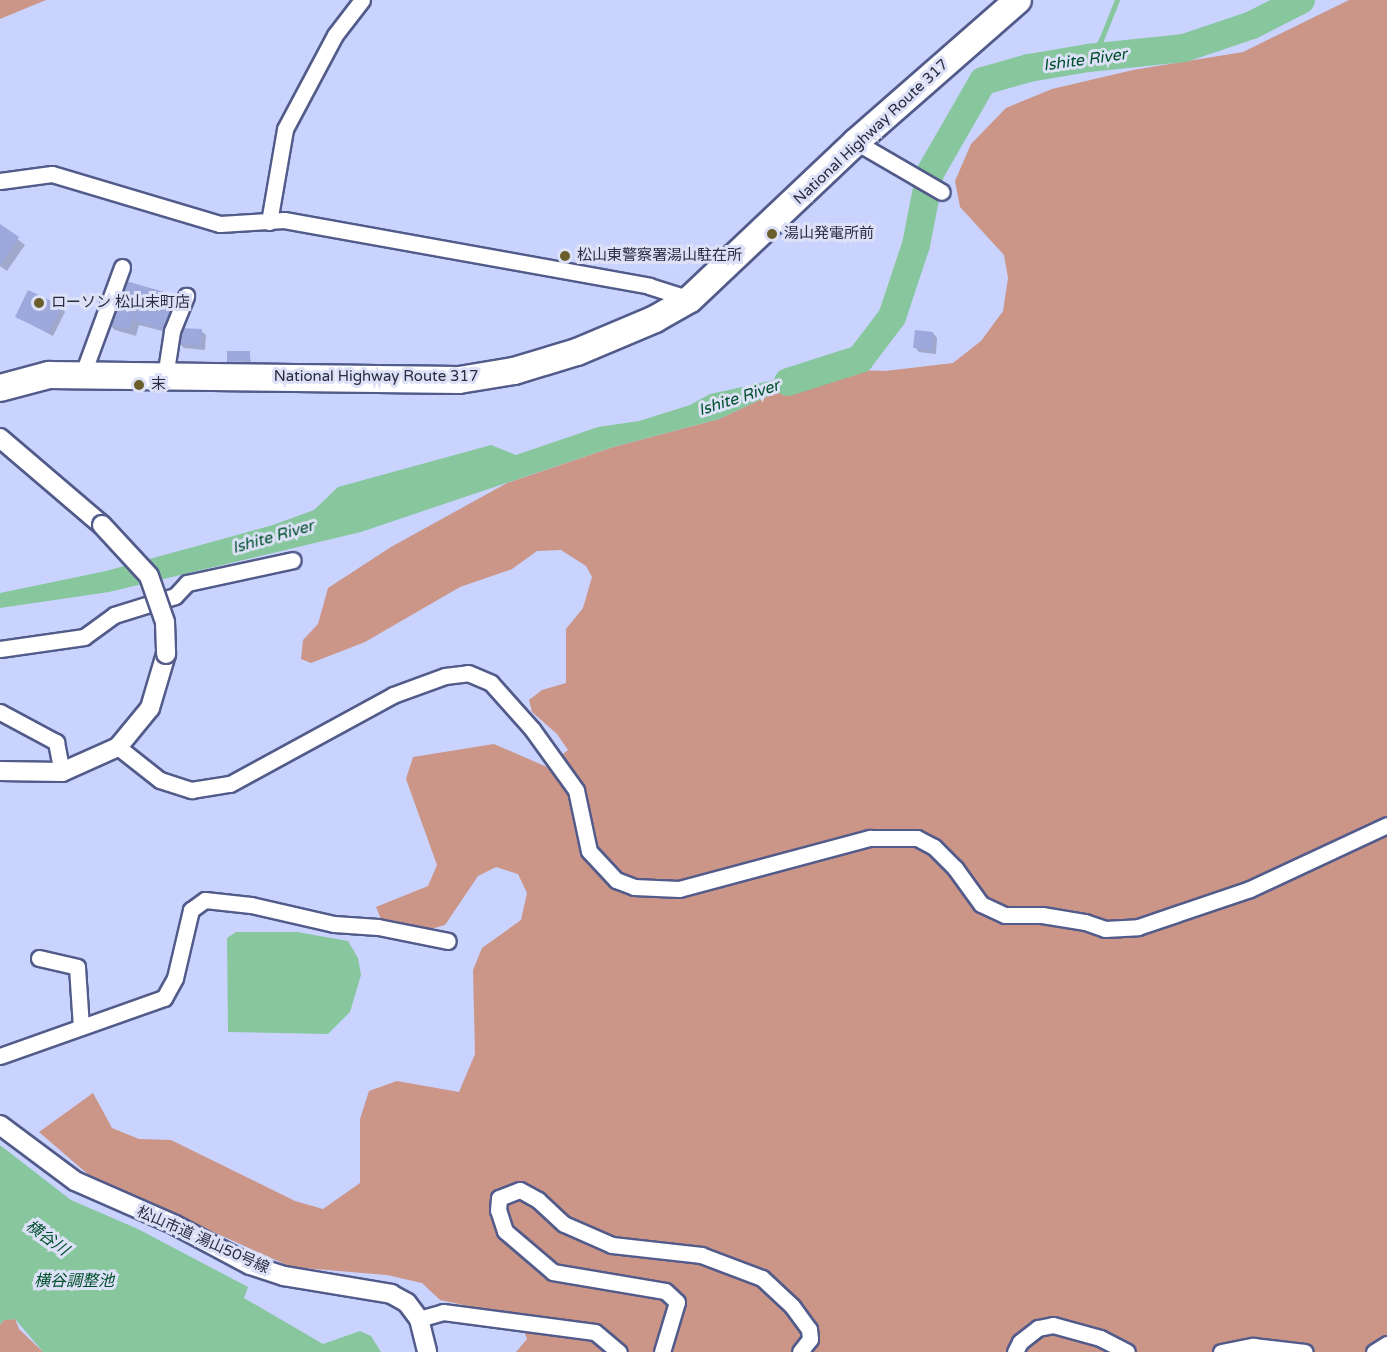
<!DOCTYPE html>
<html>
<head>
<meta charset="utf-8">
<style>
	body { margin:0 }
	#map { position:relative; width:1387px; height:1352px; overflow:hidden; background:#c9d3fe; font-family:"Varela Round","Noto Sans JP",sans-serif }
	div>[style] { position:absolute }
	.green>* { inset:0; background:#cb9587 }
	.water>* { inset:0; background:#88c79e }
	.shadow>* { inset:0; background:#0003 }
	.stream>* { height:4.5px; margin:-2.25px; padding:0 2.25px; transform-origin:2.25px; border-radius:2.25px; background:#88c79e }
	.river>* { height:28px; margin:-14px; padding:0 14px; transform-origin:14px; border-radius:14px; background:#88c79e }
	.building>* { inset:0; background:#9da8dc }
	.roads { filter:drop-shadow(2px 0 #525b8a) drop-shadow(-2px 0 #525b8a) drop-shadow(0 2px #525b8a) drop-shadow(0 -2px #525b8a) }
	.minor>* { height:15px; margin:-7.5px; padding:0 7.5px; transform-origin:7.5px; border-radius:7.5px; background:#fff }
	.tertiary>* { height:18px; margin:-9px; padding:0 9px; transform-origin:9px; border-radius:9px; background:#fff }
	.trunk>* { height:26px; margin:-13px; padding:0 13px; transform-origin:13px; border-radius:13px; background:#fff }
	.bridges { filter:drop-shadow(2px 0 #525b8a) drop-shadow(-2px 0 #525b8a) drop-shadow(0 2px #525b8a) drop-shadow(0 -2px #525b8a) }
	.tertiary-bridge>* { height:18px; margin:-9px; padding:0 9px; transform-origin:9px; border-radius:9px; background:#fff }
	.dots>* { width:16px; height:16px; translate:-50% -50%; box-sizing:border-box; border:3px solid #dce1f7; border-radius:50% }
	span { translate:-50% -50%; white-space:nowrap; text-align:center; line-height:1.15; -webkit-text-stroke:6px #dce1f7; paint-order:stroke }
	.street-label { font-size:15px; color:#292d42 }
	.poi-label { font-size:15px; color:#292d42 }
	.left { translate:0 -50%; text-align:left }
	.water-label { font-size:16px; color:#004f2b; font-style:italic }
</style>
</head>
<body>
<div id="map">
	<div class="green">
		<div style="clip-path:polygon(0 0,46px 0,0 19px)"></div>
		<div style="clip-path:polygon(1349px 0,1387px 0,1387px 1352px,516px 1352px,527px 1339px,519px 1317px,440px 1300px,422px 1283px,387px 1275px,291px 1267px,90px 1176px,39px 1132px,93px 1093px,112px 1128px,139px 1139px,171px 1140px,295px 1201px,323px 1209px,360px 1183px,360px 1119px,369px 1091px,397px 1081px,459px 1092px,475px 1054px,473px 970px,482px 948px,521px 920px,527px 893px,518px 874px,496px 867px,478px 876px,445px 925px,431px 929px,381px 919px,376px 907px,428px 886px,437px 865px,406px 779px,413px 757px,494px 744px,547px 767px,568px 750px,557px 734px,532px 712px,529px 700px,542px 690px,566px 683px,566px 629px,583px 608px,592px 577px,586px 566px,561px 550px,537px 551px,512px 569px,460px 587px,365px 642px,311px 663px,301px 659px,303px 640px,318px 624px,328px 588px,391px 547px,507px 483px,613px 447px,719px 419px,826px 369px,885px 371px,953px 363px,981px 341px,1003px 311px,1008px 278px,1004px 255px,960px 207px,955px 181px,971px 144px,1006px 108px,1052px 89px,1133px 70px,1243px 52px)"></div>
		<div style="clip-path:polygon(15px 1319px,19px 1329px,43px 1352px,0 1352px,0 1325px,4px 1320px)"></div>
	</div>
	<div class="water">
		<div style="clip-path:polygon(826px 369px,719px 419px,613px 447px,361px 532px,109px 592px,0 608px,0 593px,106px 571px,273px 525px,314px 510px,338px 487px,491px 445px,516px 455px,598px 427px,639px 421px,690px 405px,710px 394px)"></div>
		<div style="clip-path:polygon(297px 932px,348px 941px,358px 958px,361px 975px,350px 1012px,328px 1034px,228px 1032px,227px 938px,236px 932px)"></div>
		<div style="clip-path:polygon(0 1145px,71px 1200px,138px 1229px,248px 1287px,244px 1298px,323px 1344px,360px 1331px,371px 1336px,381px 1352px,43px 1352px,15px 1319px,4px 1320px,0 1325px)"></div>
	</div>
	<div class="shadow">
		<div style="clip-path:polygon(0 226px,25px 245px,7px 271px,0 266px)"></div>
		<div style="clip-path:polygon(120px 281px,185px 305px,170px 333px,139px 325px,136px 336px,115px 330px,108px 323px)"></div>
		<div style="clip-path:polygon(61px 307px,65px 312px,53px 336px,17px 317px)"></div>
		<div style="clip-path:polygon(201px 331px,206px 335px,205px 350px,184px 348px,180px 344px)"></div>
		<div style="clip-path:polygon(933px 333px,937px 338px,936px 354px,919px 352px,915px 347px)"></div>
		<div style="clip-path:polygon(249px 352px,251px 362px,228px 361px)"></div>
	</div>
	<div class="stream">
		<div style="left:1088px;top:58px;width:22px;rotate:-54deg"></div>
		<div style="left:1101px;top:40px;width:43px;rotate:-68.2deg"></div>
	</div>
	<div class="river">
		<div style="left:788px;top:382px;width:76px;rotate:-17.7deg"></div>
		<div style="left:860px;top:359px;width:53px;rotate:-52.7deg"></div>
		<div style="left:892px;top:317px;width:76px;rotate:-71.6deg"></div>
		<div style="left:916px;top:245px;width:73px;rotate:-79deg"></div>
		<div style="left:930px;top:173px;width:106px;rotate:-60.1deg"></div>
		<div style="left:983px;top:81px;width:48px;rotate:-15.8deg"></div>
		<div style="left:1029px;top:68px;width:60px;rotate:-9.6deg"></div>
		<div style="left:1088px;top:58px;width:97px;rotate:-5.9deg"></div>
		<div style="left:1184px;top:48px;width:72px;rotate:-18.7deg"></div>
		<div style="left:1252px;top:25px;width:55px;rotate:-27deg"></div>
	</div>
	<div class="building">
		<div style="clip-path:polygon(0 224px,19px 237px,0 265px)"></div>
		<div style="clip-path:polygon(119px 279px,178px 296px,175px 307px,139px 297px,129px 330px,106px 323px)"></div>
		<div style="clip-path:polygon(28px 290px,62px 306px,49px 333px,15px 317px)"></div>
		<div style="clip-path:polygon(140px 299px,175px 308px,165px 330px,134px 321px)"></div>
		<div style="clip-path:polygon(179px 328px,202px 329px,201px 346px,178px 344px)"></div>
		<div style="clip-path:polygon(915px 330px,933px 332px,932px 350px,913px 348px)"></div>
		<div style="clip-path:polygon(227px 351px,250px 351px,250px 361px,227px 362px)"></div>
	</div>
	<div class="roads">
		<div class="minor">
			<div style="left:856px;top:142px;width:99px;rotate:30.2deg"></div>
			<div style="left:0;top:181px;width:52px;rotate:-7.7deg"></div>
			<div style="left:52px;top:174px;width:175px;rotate:16.6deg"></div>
			<div style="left:220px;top:224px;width:64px;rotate:-3.6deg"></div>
			<div style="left:284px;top:220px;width:371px;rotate:10.2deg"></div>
			<div style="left:649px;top:286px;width:43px;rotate:17.6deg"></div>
			<div style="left:269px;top:222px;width:94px;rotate:-80.2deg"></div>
			<div style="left:285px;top:129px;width:106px;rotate:-62deg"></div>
			<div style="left:335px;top:35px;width:44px;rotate:-52.4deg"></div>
			<div style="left:82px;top:376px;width:116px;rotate:-69.8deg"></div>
			<div style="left:165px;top:377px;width:47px;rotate:-81.3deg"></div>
			<div style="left:172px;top:331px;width:38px;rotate:-68deg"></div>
			<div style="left:0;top:649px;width:85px;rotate:-8.1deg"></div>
			<div style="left:84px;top:637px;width:37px;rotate:-36deg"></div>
			<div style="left:114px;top:615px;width:64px;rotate:-17.3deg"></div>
			<div style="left:175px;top:596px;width:18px;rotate:-47deg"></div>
			<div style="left:187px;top:583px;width:108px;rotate:-12.2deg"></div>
			<div style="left:0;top:712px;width:64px;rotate:28.2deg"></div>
			<div style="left:56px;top:742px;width:31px;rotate:79deg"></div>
			<div style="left:118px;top:747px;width:53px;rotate:38.2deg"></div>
			<div style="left:160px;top:780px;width:33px;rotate:18deg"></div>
			<div style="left:191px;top:790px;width:39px;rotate:-9deg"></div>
			<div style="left:230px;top:784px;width:186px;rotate:-28.6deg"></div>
			<div style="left:393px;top:695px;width:55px;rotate:-20.1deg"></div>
			<div style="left:445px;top:676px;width:23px;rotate:-7deg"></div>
			<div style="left:468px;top:673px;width:25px;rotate:23deg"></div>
			<div style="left:491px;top:683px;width:62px;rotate:48.3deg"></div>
			<div style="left:532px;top:729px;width:75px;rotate:54.2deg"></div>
			<div style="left:576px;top:790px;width:62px;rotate:78deg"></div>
			<div style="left:589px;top:851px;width:40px;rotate:47deg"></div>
			<div style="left:616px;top:880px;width:19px;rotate:21deg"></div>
			<div style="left:634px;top:887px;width:45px;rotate:2.5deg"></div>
			<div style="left:679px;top:889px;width:198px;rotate:-15deg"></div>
			<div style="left:870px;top:838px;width:47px"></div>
			<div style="left:917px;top:838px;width:19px;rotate:28deg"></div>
			<div style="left:934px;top:847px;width:30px;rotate:45deg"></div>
			<div style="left:955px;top:868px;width:44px;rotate:54.2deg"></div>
			<div style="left:981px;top:904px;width:26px;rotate:25deg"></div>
			<div style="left:1005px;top:915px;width:37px"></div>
			<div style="left:1042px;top:915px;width:44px;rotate:9.2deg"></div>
			<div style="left:1085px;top:922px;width:21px;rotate:19deg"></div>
			<div style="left:1105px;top:929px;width:33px;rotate:-3deg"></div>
			<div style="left:1138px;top:927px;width:118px;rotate:-18.7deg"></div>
			<div style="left:1250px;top:889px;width:151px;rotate:-25deg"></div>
			<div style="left:39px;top:958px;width:39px;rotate:13deg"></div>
			<div style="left:77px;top:967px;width:60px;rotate:86.2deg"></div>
			<div style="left:0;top:1056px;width:174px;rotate:-19.5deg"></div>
			<div style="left:164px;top:998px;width:23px;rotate:-61deg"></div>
			<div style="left:175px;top:978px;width:70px;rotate:-76.8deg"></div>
			<div style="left:191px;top:910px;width:17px;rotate:-36deg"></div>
			<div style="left:205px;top:900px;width:46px;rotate:6.2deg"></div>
			<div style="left:251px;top:905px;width:85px;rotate:12.9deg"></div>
			<div style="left:334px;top:924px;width:44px;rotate:3.9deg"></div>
			<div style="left:378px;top:927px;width:71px;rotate:11.3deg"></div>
			<div style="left:419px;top:1319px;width:25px;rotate:-16deg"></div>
			<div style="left:443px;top:1312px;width:153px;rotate:7.5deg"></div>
			<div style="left:595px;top:1332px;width:31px;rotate:40deg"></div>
			<div style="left:662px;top:1352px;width:52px;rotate:-73.3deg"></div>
			<div style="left:677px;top:1302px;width:16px;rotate:-137deg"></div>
			<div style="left:665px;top:1291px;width:114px;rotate:-170.4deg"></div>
			<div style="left:553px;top:1272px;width:63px;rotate:-139.5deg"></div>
			<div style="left:505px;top:1231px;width:22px;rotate:-108deg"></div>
			<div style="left:498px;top:1210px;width:12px;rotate:-85deg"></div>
			<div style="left:499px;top:1198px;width:22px;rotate:-21deg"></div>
			<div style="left:520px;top:1190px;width:21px;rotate:29deg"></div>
			<div style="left:538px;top:1200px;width:35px;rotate:43deg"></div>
			<div style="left:564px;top:1224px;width:52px;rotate:23.6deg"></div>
			<div style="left:612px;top:1245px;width:90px;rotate:6.4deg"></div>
			<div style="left:701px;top:1255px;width:65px;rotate:20.7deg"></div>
			<div style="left:762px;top:1278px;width:41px;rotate:43deg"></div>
			<div style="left:792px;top:1306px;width:29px;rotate:54deg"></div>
			<div style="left:809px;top:1329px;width:10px;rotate:84deg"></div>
			<div style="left:810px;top:1339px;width:16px;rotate:128deg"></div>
			<div style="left:1015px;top:1352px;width:11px;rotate:-63deg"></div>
			<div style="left:1020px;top:1342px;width:23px;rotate:-38deg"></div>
			<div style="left:1038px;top:1328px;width:15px;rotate:-11deg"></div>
			<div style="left:1053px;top:1325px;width:49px;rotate:15.5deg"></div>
			<div style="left:1100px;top:1338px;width:30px;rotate:27deg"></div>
			<div style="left:1221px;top:1352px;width:33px;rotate:-11deg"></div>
			<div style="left:1253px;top:1346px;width:52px;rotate:6.6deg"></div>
			<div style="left:1374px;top:1352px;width:15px;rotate:-32deg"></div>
		</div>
		<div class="tertiary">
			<div style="left:0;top:438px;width:134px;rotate:40.5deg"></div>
			<div style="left:0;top:771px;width:62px;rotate:0.9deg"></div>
			<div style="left:62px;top:772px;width:61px;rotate:-24.1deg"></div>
			<div style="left:118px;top:747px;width:50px;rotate:-50.6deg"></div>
			<div style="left:150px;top:708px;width:56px;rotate:-73.5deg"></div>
			<div style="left:0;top:1125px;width:94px;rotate:36.7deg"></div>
			<div style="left:75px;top:1181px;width:109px;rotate:23.7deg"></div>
			<div style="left:175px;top:1225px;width:85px;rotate:28.1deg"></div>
			<div style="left:250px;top:1265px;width:36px;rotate:18deg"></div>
			<div style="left:284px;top:1276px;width:109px;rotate:9.5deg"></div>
			<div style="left:391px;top:1294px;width:18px;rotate:29deg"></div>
			<div style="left:407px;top:1303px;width:20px;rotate:53deg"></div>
			<div style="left:419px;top:1319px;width:34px;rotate:76deg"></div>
		</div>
		<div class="trunk">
			<div style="left:0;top:388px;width:51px;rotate:-14.9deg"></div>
			<div style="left:49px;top:375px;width:410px;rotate:0.7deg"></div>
			<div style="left:459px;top:380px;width:56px;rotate:-9.3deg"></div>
			<div style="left:514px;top:371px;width:66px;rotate:-16.8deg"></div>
			<div style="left:577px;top:352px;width:85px;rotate:-22.9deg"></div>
			<div style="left:655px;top:319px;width:40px;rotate:-29.7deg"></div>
			<div style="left:690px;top:299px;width:228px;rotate:-43.4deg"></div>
			<div style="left:856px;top:142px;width:215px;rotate:-41.2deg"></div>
		</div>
	</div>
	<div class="bridges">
		<div class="tertiary-bridge">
			<div style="left:102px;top:525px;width:69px;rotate:47.3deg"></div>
			<div style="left:149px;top:576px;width:49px;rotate:70.8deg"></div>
			<div style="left:165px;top:622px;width:32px;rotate:88deg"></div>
		</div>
	</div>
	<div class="dots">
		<div style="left:772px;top:234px;background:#6b5e2b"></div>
		<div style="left:565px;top:256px;background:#6b5e2b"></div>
		<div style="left:39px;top:303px;background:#6b5e2b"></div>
		<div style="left:139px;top:385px;background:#6b5e2b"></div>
	</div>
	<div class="street-label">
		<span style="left:871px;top:132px;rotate:-43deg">National Highway Route 317</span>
		<span style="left:376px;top:377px">National Highway Route 317</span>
		<span style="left:203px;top:1240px;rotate:24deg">松山市道 湯山50号線</span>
	</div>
	<div class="poi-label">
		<span class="left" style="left:784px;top:234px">湯山発電所前</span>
		<span class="left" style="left:577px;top:256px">松山東警察署湯山駐在所</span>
		<span class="left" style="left:51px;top:303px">ローソン 松山末町店</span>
		<span class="left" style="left:151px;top:385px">末</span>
	</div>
	<div class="water-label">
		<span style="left:1085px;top:60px;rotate:-8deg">Ishite River</span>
		<span style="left:739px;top:398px;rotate:-18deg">Ishite River</span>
		<span style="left:273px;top:537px;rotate:-16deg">Ishite River</span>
		<span style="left:47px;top:1238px;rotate:36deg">横谷川</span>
		<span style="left:74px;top:1281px">横谷調整池</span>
	</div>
</div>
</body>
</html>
